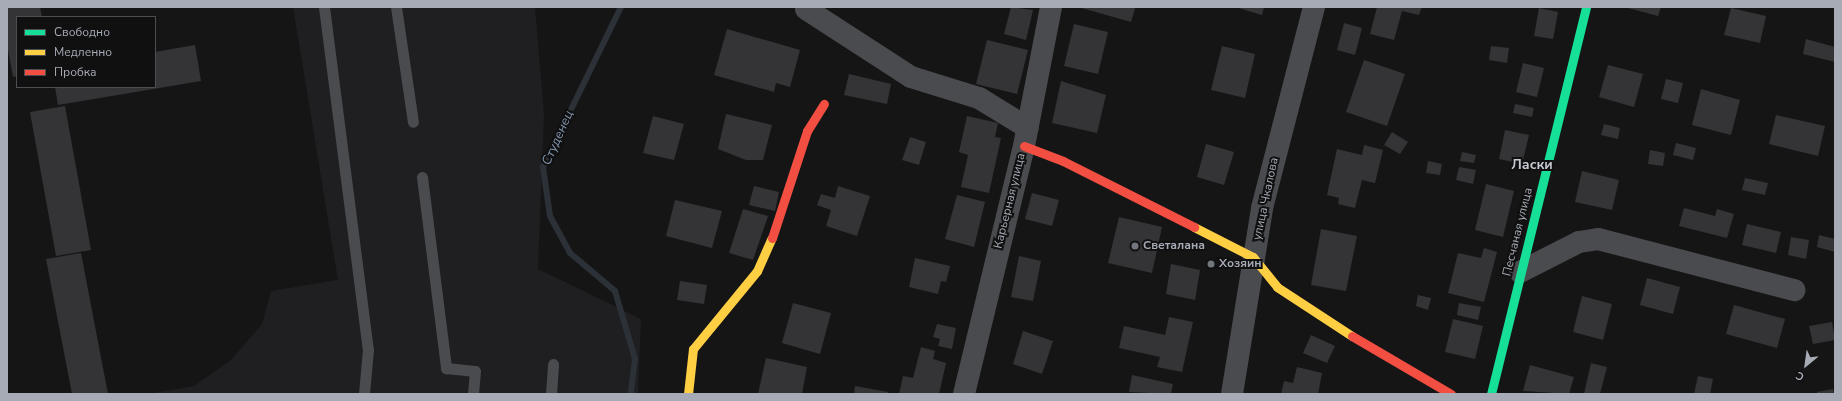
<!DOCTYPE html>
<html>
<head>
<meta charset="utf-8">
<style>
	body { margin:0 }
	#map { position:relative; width:1842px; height:401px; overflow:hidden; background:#151516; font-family:"Nunito Sans",sans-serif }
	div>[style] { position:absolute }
	.built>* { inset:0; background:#1f1f21 }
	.stream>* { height:6px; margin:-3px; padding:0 3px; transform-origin:3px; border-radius:3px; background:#2c3138 }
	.building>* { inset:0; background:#343436 }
	.lane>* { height:11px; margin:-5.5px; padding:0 5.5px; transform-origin:5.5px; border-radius:5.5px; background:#4a4b4e }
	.street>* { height:22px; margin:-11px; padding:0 11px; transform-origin:11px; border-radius:11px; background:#4a4b4e }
	.fast>* { height:9px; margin:-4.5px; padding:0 4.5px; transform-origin:4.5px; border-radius:4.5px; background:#16e098 }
	.slow>* { height:9px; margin:-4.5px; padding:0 4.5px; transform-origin:4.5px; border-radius:4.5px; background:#ffcf43 }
	.jam>* { height:9px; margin:-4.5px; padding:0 4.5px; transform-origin:4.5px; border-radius:4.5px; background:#f24e42 }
	.dots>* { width:11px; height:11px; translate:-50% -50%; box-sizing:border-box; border:2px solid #101011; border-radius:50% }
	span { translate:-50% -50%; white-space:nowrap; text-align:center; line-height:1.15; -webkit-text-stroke:4px #101011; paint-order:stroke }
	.street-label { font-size:12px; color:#a7abb5 }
	.poi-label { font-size:12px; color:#a7abb5; font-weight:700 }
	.left { translate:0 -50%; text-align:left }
	.water-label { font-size:13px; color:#8097ae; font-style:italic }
	.quarter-label { font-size:14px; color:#c8cad2; font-weight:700 }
	.frame { position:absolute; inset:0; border:8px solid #a7abb5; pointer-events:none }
	.legend { position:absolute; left:16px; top:16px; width:140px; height:72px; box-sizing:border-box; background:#101011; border:1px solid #4c4e53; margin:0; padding:5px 7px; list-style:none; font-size:12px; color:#a7abb5 }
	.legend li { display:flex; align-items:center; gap:8px; height:20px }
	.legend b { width:20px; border:1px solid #4c4e53 }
	.north { position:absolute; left:1786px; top:345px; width:40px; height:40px; -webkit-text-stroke:3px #101011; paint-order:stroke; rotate:209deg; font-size:11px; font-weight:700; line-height:16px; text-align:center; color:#a7abb5 }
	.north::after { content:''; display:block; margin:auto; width:14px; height:18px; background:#a7abb5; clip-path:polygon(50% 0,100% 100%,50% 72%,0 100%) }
</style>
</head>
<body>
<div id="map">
	<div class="built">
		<div style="clip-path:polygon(293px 7px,535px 7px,544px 114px,538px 269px,641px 319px,638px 394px,148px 394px,194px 386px,231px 360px,262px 324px,271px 291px,338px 280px)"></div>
	</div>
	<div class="stream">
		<div style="left:621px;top:7px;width:178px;rotate:116deg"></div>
		<div style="left:543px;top:167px;width:49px;rotate:81.9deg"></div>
		<div style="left:550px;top:216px;width:42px;rotate:61.6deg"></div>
		<div style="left:570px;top:253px;width:59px;rotate:40.2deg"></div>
		<div style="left:615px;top:291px;width:71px;rotate:73.6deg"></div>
		<div style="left:635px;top:359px;width:35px;rotate:97deg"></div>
	</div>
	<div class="building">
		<div style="clip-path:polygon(7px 7px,40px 7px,42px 17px,17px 17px,17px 76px,13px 77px,7px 45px)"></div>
		<div style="clip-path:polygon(1011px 7px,1033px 10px,1026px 40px,1004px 34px)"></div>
		<div style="clip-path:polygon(1078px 7px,1130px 7px,1135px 8px,1131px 22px)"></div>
		<div style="clip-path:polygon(1235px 7px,1264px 7px,1262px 15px)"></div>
		<div style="clip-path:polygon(1377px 7px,1422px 7px,1419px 15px,1402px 11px,1394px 40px,1370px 34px)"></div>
		<div style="clip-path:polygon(1624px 7px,1661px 7px,1658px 16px)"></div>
		<div style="clip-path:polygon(1539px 8px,1558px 12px,1553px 39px,1534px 36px)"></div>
		<div style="clip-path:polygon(1731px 8px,1766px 16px,1760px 43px,1724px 35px)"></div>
		<div style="clip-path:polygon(1344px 23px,1362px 28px,1355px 55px,1337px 50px)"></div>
		<div style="clip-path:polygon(1074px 24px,1108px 32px,1098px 74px,1064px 66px)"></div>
		<div style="clip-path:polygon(727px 29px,800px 50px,790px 87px,776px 83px,774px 92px,714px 75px)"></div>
		<div style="clip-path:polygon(1806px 39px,1835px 47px,1835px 62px,1803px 54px)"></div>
		<div style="clip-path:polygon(987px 40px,1028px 50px,1017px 94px,976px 84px)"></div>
		<div style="clip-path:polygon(195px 45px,201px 81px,58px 105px,55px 87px,155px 87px,155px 52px)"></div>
		<div style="clip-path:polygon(1222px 46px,1255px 54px,1245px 98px,1211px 90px)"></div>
		<div style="clip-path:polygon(1491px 46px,1509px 48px,1507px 63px,1489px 60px)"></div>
		<div style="clip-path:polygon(1364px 60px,1405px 74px,1387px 126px,1346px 112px)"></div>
		<div style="clip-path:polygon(1523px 63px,1544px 68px,1537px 97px,1516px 92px)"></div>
		<div style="clip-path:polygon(1608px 65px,1643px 74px,1634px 107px,1599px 97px)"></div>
		<div style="clip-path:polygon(849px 74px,891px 84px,887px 104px,844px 95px)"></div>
		<div style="clip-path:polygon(1666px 79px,1683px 83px,1678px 103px,1661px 99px)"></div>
		<div style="clip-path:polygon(1061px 81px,1106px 95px,1097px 133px,1052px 123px)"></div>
		<div style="clip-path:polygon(1701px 89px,1740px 100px,1731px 135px,1692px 125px)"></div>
		<div style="clip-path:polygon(1515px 104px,1534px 108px,1532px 117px,1513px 113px)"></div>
		<div style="clip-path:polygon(65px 106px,91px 250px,56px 256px,30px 112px)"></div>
		<div style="clip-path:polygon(726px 114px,772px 125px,763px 160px,746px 160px,718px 149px)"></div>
		<div style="clip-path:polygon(1776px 115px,1825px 126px,1818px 156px,1769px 144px)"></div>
		<div style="clip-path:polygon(653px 116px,684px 124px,674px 160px,643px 153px)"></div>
		<div style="clip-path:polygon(967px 116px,998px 123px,995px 137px,1001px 138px,989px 193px,961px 187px,968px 155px,959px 152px)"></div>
		<div style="clip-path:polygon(1604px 124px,1620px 128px,1618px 139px,1601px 135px)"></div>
		<div style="clip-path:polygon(1505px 130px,1529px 135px,1522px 164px,1499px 159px)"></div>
		<div style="clip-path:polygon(1392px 132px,1408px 142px,1400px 154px,1384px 145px)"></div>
		<div style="clip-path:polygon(910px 137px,926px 142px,919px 165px,902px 160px)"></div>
		<div style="clip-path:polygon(1676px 143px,1696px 148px,1693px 160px,1673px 155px)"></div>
		<div style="clip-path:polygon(1206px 144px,1234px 152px,1224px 185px,1197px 177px)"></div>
		<div style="clip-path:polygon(1364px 145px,1383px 150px,1375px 183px,1362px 180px,1355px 208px,1338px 204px,1339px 198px,1327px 195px,1337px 149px,1362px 155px)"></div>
		<div style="clip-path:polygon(1650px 150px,1665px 153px,1663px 166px,1648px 164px)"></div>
		<div style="clip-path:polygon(1462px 152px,1476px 155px,1474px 163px,1460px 161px)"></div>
		<div style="clip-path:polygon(1428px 161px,1442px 164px,1440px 175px,1426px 173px)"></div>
		<div style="clip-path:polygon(1459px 167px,1476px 170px,1473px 184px,1456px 180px)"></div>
		<div style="clip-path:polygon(1582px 171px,1619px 180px,1612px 210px,1575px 202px)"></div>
		<div style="clip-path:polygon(1745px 178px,1768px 183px,1765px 195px,1742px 190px)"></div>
		<div style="clip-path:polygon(1486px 184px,1514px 191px,1503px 237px,1475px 230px)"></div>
		<div style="clip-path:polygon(754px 186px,779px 192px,775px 211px,749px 205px)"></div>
		<div style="clip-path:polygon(838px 186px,870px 196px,857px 236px,826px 226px,831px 210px,817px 205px,821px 194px,835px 198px)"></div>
		<div style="clip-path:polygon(1032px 193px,1059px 200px,1052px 226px,1025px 219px)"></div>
		<div style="clip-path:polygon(957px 195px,985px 202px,974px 247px,945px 239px)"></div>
		<div style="clip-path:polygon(675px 200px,722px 211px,712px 248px,666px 236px)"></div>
		<div style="clip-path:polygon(1684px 208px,1715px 216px,1717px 209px,1734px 214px,1727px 238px,1679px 226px)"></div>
		<div style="clip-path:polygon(743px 209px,768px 216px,753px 260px,729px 253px)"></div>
		<div style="clip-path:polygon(1119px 217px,1162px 227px,1152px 273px,1108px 263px)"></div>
		<div style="clip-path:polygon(1747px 224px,1781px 232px,1776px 253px,1742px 245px)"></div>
		<div style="clip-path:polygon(1321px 229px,1357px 236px,1346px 291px,1311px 285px)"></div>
		<div style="clip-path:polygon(1819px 235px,1835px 239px,1835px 252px,1817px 247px)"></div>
		<div style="clip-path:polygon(1791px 237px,1809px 240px,1806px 259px,1788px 255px)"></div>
		<div style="clip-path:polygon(1484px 248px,1497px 252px,1484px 302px,1448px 293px,1458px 253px,1481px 258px)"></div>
		<div style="clip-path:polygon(81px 253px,108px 394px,72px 394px,46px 259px)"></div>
		<div style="clip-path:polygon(1019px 256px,1041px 261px,1033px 301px,1011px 297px)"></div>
		<div style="clip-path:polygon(915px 258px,950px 266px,946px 282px,941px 281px,938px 294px,909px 287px)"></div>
		<div style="clip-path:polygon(1171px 264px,1200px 270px,1195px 300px,1166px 294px)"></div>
		<div style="clip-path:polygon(1647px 278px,1680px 287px,1673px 314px,1640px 305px)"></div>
		<div style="clip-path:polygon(680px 281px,707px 285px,704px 304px,677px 300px)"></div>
		<div style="clip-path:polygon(1418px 295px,1431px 298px,1428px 310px,1416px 306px)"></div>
		<div style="clip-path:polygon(1582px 296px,1612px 304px,1603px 340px,1573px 332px)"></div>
		<div style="clip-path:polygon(793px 303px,831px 313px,820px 354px,782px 343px)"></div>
		<div style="clip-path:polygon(1459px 303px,1481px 307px,1478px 320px,1457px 315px)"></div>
		<div style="clip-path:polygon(1734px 305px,1785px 319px,1777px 348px,1726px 334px)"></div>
		<div style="clip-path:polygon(1169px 317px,1193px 322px,1182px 372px,1157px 367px,1160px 357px,1119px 348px,1124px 326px,1165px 335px)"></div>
		<div style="clip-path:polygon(1453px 319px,1483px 326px,1475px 359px,1445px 352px)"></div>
		<div style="clip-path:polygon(1832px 322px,1835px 340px,1813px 344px,1809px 326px)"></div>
		<div style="clip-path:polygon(937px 324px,956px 328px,952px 349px,938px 346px,940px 339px,933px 337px)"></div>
		<div style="clip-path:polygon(1023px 331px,1053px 341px,1042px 374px,1013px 364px)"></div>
		<div style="clip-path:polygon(1311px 335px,1335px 346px,1327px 363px,1303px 353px)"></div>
		<div style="clip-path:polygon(921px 347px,935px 351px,933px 359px,946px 363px,939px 394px,899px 394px,903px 376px,913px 378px)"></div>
		<div style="clip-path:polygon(766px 358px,807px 367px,802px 394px,758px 394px)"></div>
		<div style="clip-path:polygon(1591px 363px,1607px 367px,1600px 394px,1584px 394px)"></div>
		<div style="clip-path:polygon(1530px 365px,1574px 377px,1569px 394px,1523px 391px)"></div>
		<div style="clip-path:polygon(1297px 367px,1322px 373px,1318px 394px,1281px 394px,1284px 381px,1293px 383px)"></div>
		<div style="clip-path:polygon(1132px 375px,1173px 384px,1171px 394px,1129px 392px)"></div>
		<div style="clip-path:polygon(1698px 376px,1713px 379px,1710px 394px,1694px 394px)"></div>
		<div style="clip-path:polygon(855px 386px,888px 392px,888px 394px,854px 394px)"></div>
		<div style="clip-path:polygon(1833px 389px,1834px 394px,1817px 394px,1817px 392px)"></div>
	</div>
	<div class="lane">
		<div style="left:324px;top:7px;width:345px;rotate:82.7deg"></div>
		<div style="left:368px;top:349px;width:45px;rotate:95.1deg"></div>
		<div style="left:396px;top:7px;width:116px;rotate:81.6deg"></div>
		<div style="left:422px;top:177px;width:193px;rotate:82.8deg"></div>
		<div style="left:446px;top:368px;width:29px;rotate:6deg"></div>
		<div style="left:475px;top:371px;width:23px;rotate:95deg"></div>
		<div style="left:551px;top:394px;width:30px;rotate:-86deg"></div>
	</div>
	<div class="street">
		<div style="left:806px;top:9px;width:125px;rotate:32.9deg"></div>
		<div style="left:911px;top:77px;width:71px;rotate:17.2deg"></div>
		<div style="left:979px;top:98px;width:57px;rotate:31.5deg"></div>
		<div style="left:1520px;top:272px;width:66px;rotate:-27deg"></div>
		<div style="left:1579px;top:242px;width:19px;rotate:-9deg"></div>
		<div style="left:1598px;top:239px;width:203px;rotate:14.6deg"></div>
		<div style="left:964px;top:394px;width:255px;rotate:-76.4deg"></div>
		<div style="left:1024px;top:146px;width:142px;rotate:-79deg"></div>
		<div style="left:1232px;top:394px;width:188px;rotate:-80.8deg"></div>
		<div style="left:1262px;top:208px;width:208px;rotate:-75.5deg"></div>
	</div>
	<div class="fast">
		<div style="left:1491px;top:394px;width:398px;rotate:-76.2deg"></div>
	</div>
	<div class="slow">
		<div style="left:1194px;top:227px;width:66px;rotate:27deg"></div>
		<div style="left:1253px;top:257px;width:38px;rotate:51deg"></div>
		<div style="left:1277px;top:287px;width:90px;rotate:33.2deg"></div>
		<div style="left:688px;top:394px;width:45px;rotate:-83.7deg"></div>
		<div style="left:693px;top:349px;width:101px;rotate:-50.6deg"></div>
		<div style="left:757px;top:271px;width:36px;rotate:-66deg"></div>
	</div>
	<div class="jam">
		<div style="left:1024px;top:146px;width:42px;rotate:21deg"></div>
		<div style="left:1063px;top:161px;width:147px;rotate:26.7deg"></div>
		<div style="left:772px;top:238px;width:113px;rotate:-71.9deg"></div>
		<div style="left:807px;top:131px;width:32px;rotate:-58deg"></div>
		<div style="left:1352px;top:336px;width:115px;rotate:30.4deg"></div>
	</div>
	<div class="dots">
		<div style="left:1135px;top:246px;background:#74767d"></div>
		<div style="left:1211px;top:264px;background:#74767d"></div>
	</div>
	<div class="street-label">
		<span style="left:1266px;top:199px;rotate:-78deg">улица Чкалова</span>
		<span style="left:1010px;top:201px;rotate:-76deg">Карьерная улица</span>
		<span style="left:1518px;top:232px;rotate:-76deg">Песчаная улица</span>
	</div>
	<div class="poi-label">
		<span class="left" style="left:1143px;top:246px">Светалана</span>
		<span class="left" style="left:1219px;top:264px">Хозяин</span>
	</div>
	<div class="water-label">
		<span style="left:558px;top:138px;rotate:-66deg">Студенец</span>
	</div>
	<div class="quarter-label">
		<span style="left:1532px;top:165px">Ласки</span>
	</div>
	<div class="frame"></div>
	<ul class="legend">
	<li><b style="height:5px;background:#16e098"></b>Свободно</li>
	<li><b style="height:5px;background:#ffcf43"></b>Медленно</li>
	<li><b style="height:5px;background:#f24e42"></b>Пробка</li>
	</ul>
	<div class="north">С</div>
</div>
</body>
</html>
